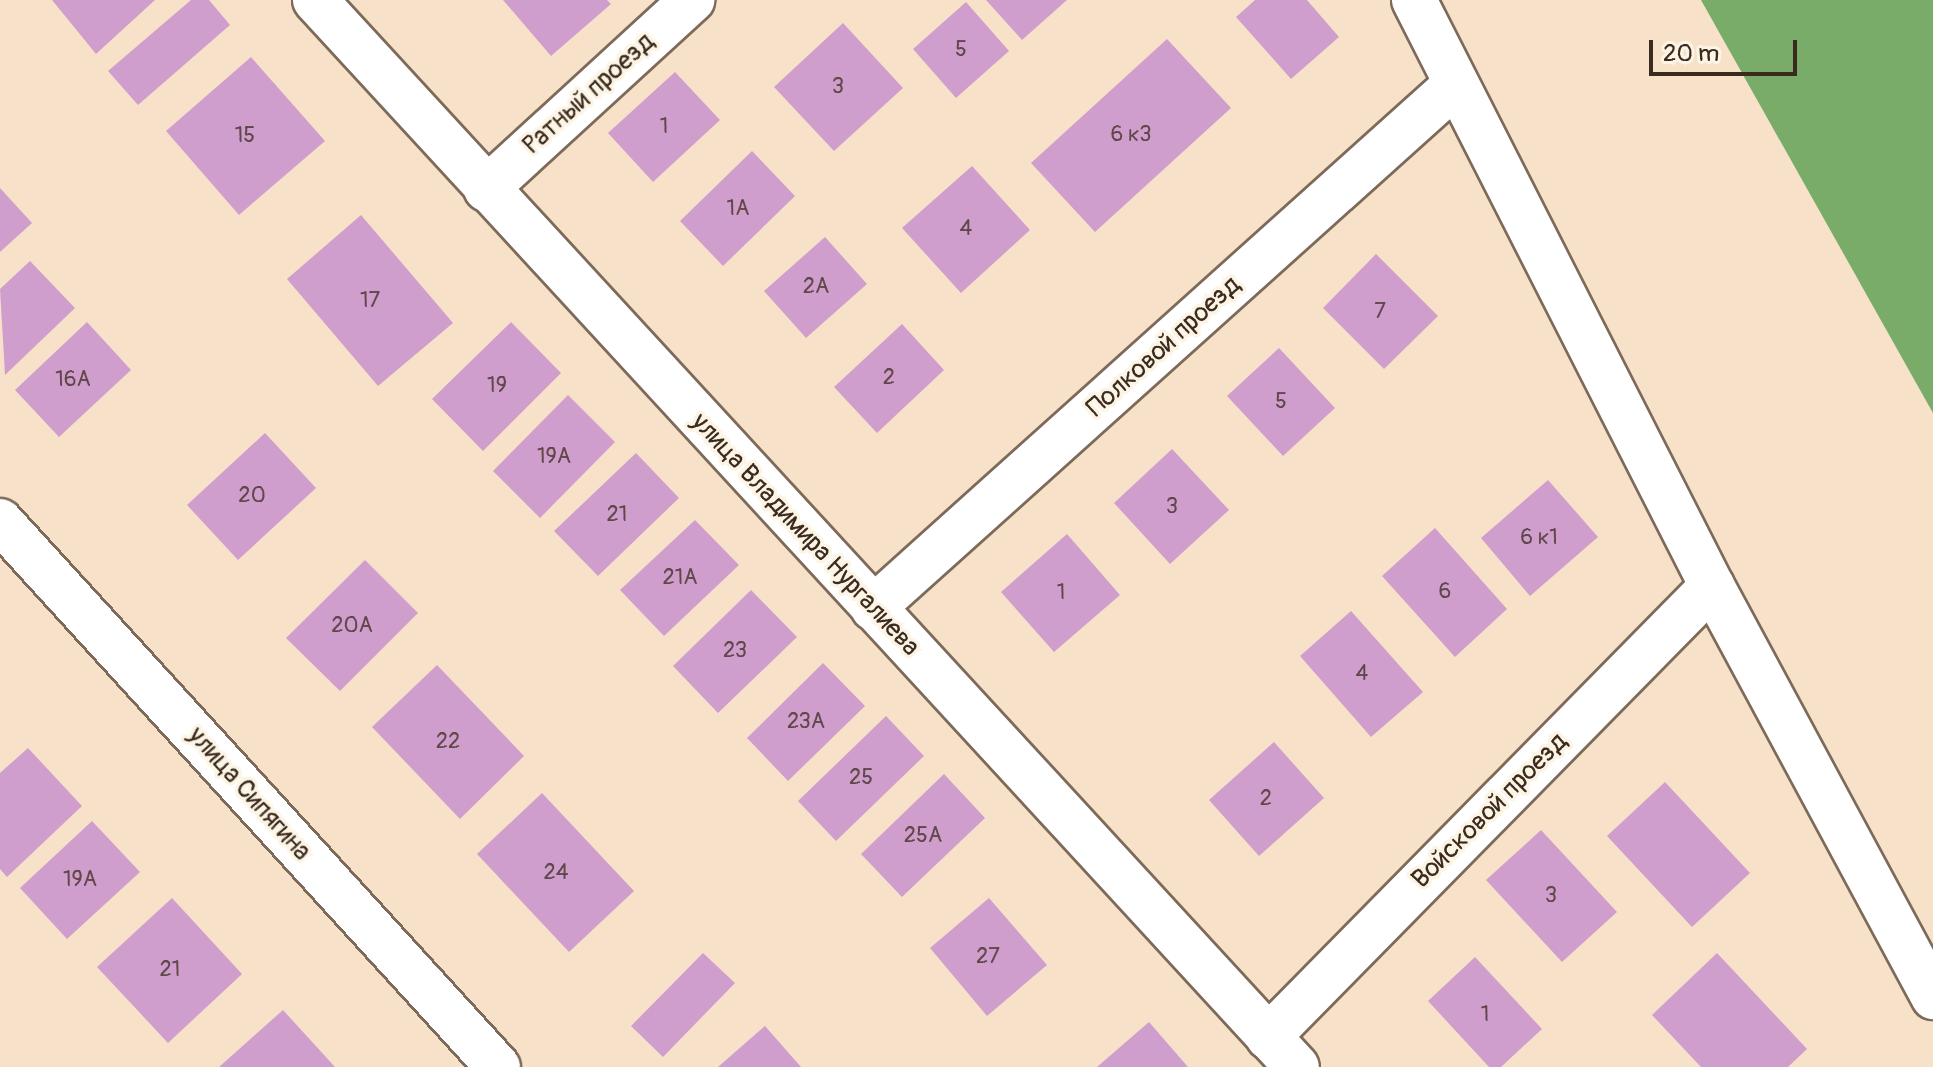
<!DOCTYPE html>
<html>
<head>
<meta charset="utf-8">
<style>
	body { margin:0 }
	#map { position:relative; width:1933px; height:1067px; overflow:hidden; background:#f7e2c9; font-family:Pangolin,sans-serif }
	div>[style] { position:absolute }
	.forest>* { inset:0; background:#78ac68 }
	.building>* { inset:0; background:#d09ecd }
	.roads { filter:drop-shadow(2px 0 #7d6a5a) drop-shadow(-2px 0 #7d6a5a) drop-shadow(0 2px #7d6a5a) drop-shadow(0 -2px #7d6a5a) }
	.minor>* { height:44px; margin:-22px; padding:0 22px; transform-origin:22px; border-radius:22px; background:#fff }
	span { translate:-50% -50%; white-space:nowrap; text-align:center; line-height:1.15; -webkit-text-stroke:7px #fcf5e5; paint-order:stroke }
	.number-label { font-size:22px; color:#60474a }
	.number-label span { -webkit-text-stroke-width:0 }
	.street-label { font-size:26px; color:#3b2a1e }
	.scale { position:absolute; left:1649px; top:40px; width:148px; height:36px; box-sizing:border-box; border:4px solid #3b2a1e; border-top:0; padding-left:10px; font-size:24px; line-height:28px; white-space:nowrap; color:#3b2a1e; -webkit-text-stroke:6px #fcf5e5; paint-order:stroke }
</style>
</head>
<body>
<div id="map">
	<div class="forest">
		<div style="clip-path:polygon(1701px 0,1933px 0,1933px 413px)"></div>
	</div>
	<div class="building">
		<div style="clip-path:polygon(52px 0,155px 0,96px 54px)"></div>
		<div style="clip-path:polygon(191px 0,209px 0,230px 25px,138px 105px,108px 71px)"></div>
		<div style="clip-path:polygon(503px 0,607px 0,611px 4px,551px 56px)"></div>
		<div style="clip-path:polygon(986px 0,1067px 0,1022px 40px)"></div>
		<div style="clip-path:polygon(1255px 0,1307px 0,1339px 37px,1291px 79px,1236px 17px)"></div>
		<div style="clip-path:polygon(966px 2px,1009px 51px,956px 98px,913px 49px)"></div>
		<div style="clip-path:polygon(843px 23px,903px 88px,834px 151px,774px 87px)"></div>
		<div style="clip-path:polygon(1167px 39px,1231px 108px,1095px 232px,1031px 163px)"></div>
		<div style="clip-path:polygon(251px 57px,325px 141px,239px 215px,166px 131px)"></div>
		<div style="clip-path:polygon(675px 72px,720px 120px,653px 182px,608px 133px)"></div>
		<div style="clip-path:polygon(752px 151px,795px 196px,723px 266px,680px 221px)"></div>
		<div style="clip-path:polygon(972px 166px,1030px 230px,961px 293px,902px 228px)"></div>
		<div style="clip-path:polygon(0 188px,32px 223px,0 252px)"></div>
		<div style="clip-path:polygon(361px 215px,453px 323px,378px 386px,287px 279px)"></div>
		<div style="clip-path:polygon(825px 237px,867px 284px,806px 338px,764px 291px)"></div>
		<div style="clip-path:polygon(1376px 254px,1438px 316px,1384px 369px,1323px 308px)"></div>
		<div style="clip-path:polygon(30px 261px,75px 308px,5px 375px,0 289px)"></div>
		<div style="clip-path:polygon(87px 322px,131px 370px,59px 437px,15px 390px)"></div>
		<div style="clip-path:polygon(511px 322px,561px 373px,483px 451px,432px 399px)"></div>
		<div style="clip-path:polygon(902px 324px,944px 370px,877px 433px,834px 387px)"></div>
		<div style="clip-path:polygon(1279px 348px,1335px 408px,1283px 456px,1227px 396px)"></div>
		<div style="clip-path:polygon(568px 395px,615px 442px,540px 518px,493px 471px)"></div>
		<div style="clip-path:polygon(265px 433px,316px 488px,238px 560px,187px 505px)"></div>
		<div style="clip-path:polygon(1172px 449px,1229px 510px,1170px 564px,1114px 503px)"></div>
		<div style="clip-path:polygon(636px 453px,679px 498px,598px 576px,554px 531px)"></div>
		<div style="clip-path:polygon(1548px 480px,1598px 537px,1530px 596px,1481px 538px)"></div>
		<div style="clip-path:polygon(695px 520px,739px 565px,664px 636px,620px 590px)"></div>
		<div style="clip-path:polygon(1435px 528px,1507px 609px,1455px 657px,1382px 576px)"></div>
		<div style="clip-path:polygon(1067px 534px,1120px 595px,1054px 652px,1001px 592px)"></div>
		<div style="clip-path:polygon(365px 560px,418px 613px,340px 691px,286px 638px)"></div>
		<div style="clip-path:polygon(751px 590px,797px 637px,718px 713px,673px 666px)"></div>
		<div style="clip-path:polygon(1351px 611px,1423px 692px,1371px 737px,1300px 656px)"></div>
		<div style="clip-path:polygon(823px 663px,865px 706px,788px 781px,747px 738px)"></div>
		<div style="clip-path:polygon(437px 665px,524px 756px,460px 819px,372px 727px)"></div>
		<div style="clip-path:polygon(886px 716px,924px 756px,836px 841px,798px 801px)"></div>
		<div style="clip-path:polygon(1274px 742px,1324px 798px,1259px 856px,1209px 800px)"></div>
		<div style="clip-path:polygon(28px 748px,82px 806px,7px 877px,0 869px,0 773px)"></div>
		<div style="clip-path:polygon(944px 774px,985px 818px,902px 897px,861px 854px)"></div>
		<div style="clip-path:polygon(1665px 782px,1750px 873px,1692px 927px,1607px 836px)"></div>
		<div style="clip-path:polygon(542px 793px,634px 891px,569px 952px,477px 854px)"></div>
		<div style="clip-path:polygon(92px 821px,140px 872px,67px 939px,20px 888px)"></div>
		<div style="clip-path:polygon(1541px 830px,1617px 912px,1562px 962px,1486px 880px)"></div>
		<div style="clip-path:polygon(172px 898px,242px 974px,168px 1043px,97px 967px)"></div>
		<div style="clip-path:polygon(989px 898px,1047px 965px,987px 1016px,930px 948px)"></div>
		<div style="clip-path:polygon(703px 953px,735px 983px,663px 1057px,631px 1026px)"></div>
		<div style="clip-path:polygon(1717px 953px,1807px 1049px,1788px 1067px,1701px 1067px,1652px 1015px)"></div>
		<div style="clip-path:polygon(1475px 957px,1542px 1029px,1501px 1067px,1489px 1067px,1428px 1001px)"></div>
		<div style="clip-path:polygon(283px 1010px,335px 1067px,219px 1067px)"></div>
		<div style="clip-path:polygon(1149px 1022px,1188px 1067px,1097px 1067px)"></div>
		<div style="clip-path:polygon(765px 1026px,801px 1067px,718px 1067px)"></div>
	</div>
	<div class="roads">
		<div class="minor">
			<div style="left:315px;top:0;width:1450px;rotate:47.38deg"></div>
			<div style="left:1414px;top:0;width:657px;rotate:63.05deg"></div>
			<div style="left:1712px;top:586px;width:467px;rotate:61.7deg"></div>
			<div style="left:486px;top:189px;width:280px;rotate:-42.5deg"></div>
			<div style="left:0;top:521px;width:739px;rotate:47.63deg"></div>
			<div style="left:873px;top:608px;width:782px;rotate:-41.94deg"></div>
			<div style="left:1268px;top:1037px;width:633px;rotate:-45.45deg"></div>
		</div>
	</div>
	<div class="number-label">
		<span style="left:961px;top:50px">5</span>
		<span style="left:838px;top:87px">3</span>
		<span style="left:664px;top:127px">1</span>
		<span style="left:1131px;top:135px">6 к3</span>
		<span style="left:245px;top:136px">15</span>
		<span style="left:738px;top:209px">1А</span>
		<span style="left:966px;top:229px">4</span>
		<span style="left:816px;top:287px">2А</span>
		<span style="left:370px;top:301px">17</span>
		<span style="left:1380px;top:312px">7</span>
		<span style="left:889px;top:378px">2</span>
		<span style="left:73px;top:380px">16А</span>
		<span style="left:497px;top:386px">19</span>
		<span style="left:1281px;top:402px">5</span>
		<span style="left:554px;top:457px">19А</span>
		<span style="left:252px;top:496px">20</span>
		<span style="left:1172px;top:507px">3</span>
		<span style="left:617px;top:515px">21</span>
		<span style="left:1539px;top:538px">6 к1</span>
		<span style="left:680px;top:578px">21А</span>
		<span style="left:1445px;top:592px">6</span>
		<span style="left:1061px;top:593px">1</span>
		<span style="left:352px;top:626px">20А</span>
		<span style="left:735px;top:651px">23</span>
		<span style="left:1362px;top:674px">4</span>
		<span style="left:806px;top:722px">23А</span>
		<span style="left:448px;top:742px">22</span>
		<span style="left:861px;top:778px">25</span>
		<span style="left:1266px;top:799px">2</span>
		<span style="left:923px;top:836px">25А</span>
		<span style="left:556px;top:873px">24</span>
		<span style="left:80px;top:880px">19А</span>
		<span style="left:1551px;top:896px">3</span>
		<span style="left:988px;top:957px">27</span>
		<span style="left:170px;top:970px">21</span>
		<span style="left:1485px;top:1015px">1</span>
	</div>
	<div class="street-label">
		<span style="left:589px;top:94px;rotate:-42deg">Ратный проезд</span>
		<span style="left:1164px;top:347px;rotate:-42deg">Полковой проезд</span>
		<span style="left:805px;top:535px;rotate:47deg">улица Владимира Нургалиева</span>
		<span style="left:249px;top:794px;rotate:48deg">улица Сипягина</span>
		<span style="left:1490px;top:811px;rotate:-45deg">Войсковой проезд</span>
	</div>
	<div class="scale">20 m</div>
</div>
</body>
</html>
